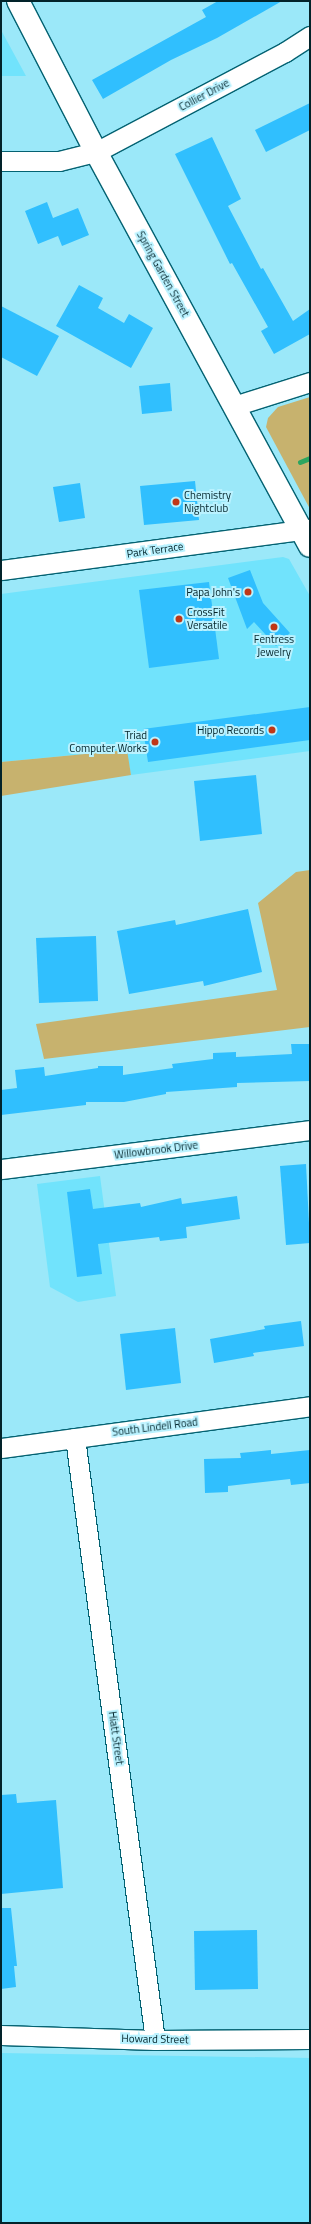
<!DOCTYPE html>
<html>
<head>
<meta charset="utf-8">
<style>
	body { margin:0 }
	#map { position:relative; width:311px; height:2224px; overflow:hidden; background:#9be8f9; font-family:"Titillium Web",sans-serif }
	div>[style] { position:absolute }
	.built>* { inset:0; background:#71e3fc }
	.green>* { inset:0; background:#c7b26e }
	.stream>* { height:5px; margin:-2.5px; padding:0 2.5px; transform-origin:2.5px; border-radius:2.5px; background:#2ca560 }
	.building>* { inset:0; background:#30bffe }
	.roads { filter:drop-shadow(1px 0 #046272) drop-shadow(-1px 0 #046272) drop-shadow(0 1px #046272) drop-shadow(0 -1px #046272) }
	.minor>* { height:19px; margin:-9.5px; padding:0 9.5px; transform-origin:9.5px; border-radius:9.5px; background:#fff }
	.major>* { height:22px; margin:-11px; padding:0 11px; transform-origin:11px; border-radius:11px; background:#fff }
	.dots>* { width:11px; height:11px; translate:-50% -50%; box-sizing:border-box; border:2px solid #baf2ff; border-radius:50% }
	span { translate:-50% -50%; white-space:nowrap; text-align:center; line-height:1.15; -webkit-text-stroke:4px #baf2ff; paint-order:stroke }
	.street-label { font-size:11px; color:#02232a }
	.poi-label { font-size:11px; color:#02232a }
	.left { translate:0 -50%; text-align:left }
	.right { translate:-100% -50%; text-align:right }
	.frame { position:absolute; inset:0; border:2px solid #02232a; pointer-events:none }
</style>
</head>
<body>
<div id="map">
	<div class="built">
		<div style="clip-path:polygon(1px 30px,26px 76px,1px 76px)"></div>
		<div style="clip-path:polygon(283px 557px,289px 559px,310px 596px,310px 751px,131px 775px,126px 750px,1px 762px,1px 594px)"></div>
		<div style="clip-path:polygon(100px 1176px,116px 1296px,78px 1302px,50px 1287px,37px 1184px)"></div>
		<div style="clip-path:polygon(1px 2053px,310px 2058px,310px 2223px,1px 2223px)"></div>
	</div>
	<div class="green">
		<div style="clip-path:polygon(310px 397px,310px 509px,266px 427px,268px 418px,278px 407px)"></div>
		<div style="clip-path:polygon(127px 750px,131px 775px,1px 796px,1px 762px)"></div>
		<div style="clip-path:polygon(310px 870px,310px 1027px,44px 1059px,36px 1024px,277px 990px,258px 903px,296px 872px)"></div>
	</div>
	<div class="stream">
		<div style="left:300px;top:462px;width:11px;rotate:-22deg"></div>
	</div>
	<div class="building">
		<div style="clip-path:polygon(218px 1px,282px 1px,217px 38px,171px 60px,103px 99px,92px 80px,206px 17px,202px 10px)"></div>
		<div style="clip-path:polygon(310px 103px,310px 130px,266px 152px,255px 130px)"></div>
		<div style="clip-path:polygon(212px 137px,241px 199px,228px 206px,261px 269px,263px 268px,293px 321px,310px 309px,310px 334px,274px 354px,261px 331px,268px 327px,232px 263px,230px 264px,175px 154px)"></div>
		<div style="clip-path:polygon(47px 202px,53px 218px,78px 208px,89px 235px,62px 246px,58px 236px,38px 244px,25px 211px)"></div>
		<div style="clip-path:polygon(79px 285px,103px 298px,98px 308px,124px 323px,129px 314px,153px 328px,131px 368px,56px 326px)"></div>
		<div style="clip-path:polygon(1px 306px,59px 336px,37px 376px,1px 357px)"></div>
		<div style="clip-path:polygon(170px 383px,172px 411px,142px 414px,139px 386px)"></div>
		<div style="clip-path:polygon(195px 481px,199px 520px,144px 525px,140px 486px)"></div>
		<div style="clip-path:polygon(80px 483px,85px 518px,59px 522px,53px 487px)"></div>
		<div style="clip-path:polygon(250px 570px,263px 603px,290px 633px,276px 646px,254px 622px,247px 629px,228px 578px)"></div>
		<div style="clip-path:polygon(209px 582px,219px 659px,149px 668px,139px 590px)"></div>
		<div style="clip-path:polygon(310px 707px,310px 740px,148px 762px,143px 729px)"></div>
		<div style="clip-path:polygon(256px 775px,262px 834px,200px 841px,194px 781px)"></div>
		<div style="clip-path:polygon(248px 909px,262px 972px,204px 986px,203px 981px,129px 994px,117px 931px,175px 920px,176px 925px)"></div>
		<div style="clip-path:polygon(96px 936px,98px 1001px,39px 1003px,36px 938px)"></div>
		<div style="clip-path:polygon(291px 1044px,310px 1044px,310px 1081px,237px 1083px,237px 1087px,166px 1092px,166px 1094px,124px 1102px,86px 1102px,86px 1105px,1px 1115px,1px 1090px,17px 1088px,15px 1070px,44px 1067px,45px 1076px,98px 1068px,98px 1066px,123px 1066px,123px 1075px,173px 1068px,172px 1064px,213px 1059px,213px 1053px,236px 1052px,236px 1057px,292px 1054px)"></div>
		<div style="clip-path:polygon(306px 1164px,310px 1243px,286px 1245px,280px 1166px)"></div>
		<div style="clip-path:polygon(90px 1189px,93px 1209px,140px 1203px,141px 1207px,181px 1198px,182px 1204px,237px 1196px,240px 1219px,186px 1227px,187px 1238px,160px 1241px,159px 1237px,98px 1244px,102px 1274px,77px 1277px,67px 1192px)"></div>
		<div style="clip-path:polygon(301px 1321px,304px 1346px,253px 1353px,254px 1356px,214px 1363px,210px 1339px,265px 1329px,264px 1326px)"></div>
		<div style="clip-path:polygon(175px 1328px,181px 1383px,126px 1390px,120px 1334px)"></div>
		<div style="clip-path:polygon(271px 1450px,271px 1454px,310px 1450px,310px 1483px,291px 1485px,290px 1479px,228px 1486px,228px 1492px,205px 1493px,204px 1459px,241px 1458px,240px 1453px)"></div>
		<div style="clip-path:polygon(16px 1794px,17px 1803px,56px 1800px,63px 1888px,1px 1894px,1px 1795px)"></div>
		<div style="clip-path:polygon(1px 1908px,11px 1908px,17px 1966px,14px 1966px,16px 1987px,1px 1989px)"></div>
		<div style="clip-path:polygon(257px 1930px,258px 1989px,195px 1990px,194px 1931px)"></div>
	</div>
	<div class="roads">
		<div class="minor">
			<div style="left:1px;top:161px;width:58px"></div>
			<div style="left:59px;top:161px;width:38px;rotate:-14deg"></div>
			<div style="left:96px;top:152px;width:214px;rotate:-27.9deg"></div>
			<div style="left:285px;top:52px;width:30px;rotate:-33deg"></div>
			<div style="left:234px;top:406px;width:80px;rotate:-17.5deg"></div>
			<div style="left:1px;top:570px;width:312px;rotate:-7.6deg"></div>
			<div style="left:1px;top:1169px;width:311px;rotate:-7.2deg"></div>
			<div style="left:75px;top:1438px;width:607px;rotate:82.43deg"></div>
			<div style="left:1px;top:1448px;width:312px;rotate:-7.7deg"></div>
			<div style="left:1px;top:2035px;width:154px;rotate:1.9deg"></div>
			<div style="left:155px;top:2040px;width:155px;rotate:-0.4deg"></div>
		</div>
		<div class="major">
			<div style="left:18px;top:1px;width:170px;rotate:62.7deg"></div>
			<div style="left:96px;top:152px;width:448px;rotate:61.5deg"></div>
		</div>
	</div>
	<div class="dots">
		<div style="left:176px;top:502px;background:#c03617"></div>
		<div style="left:248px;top:592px;background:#c03617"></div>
		<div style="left:179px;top:619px;background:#c03617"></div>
		<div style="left:274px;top:627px;background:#c03617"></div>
		<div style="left:272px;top:730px;background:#c03617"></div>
		<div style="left:155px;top:742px;background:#c03617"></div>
	</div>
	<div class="street-label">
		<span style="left:204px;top:95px;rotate:-28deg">Collier Drive</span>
		<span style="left:163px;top:274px;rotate:61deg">Spring Garden Street</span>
		<span style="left:155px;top:550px;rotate:-8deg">Park Terrace</span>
		<span style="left:156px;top:1150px;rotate:-7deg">Willowbrook Drive</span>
		<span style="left:155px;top:1427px;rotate:-7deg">South Lindell Road</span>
		<span style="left:116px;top:1738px;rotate:82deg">Hiatt Street</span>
		<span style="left:155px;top:2039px;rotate:1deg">Howard Street</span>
	</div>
	<div class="poi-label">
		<span class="left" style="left:184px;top:502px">Chemistry<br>Nightclub</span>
		<span class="right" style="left:240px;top:592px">Papa John's</span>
		<span class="left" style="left:187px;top:619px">CrossFit<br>Versatile</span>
		<span style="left:274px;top:646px">Fentress<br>Jewelry</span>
		<span class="right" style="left:264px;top:730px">Hippo Records</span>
		<span class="right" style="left:147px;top:742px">Triad<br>Computer Works</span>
	</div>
	<div class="frame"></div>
</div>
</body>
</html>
